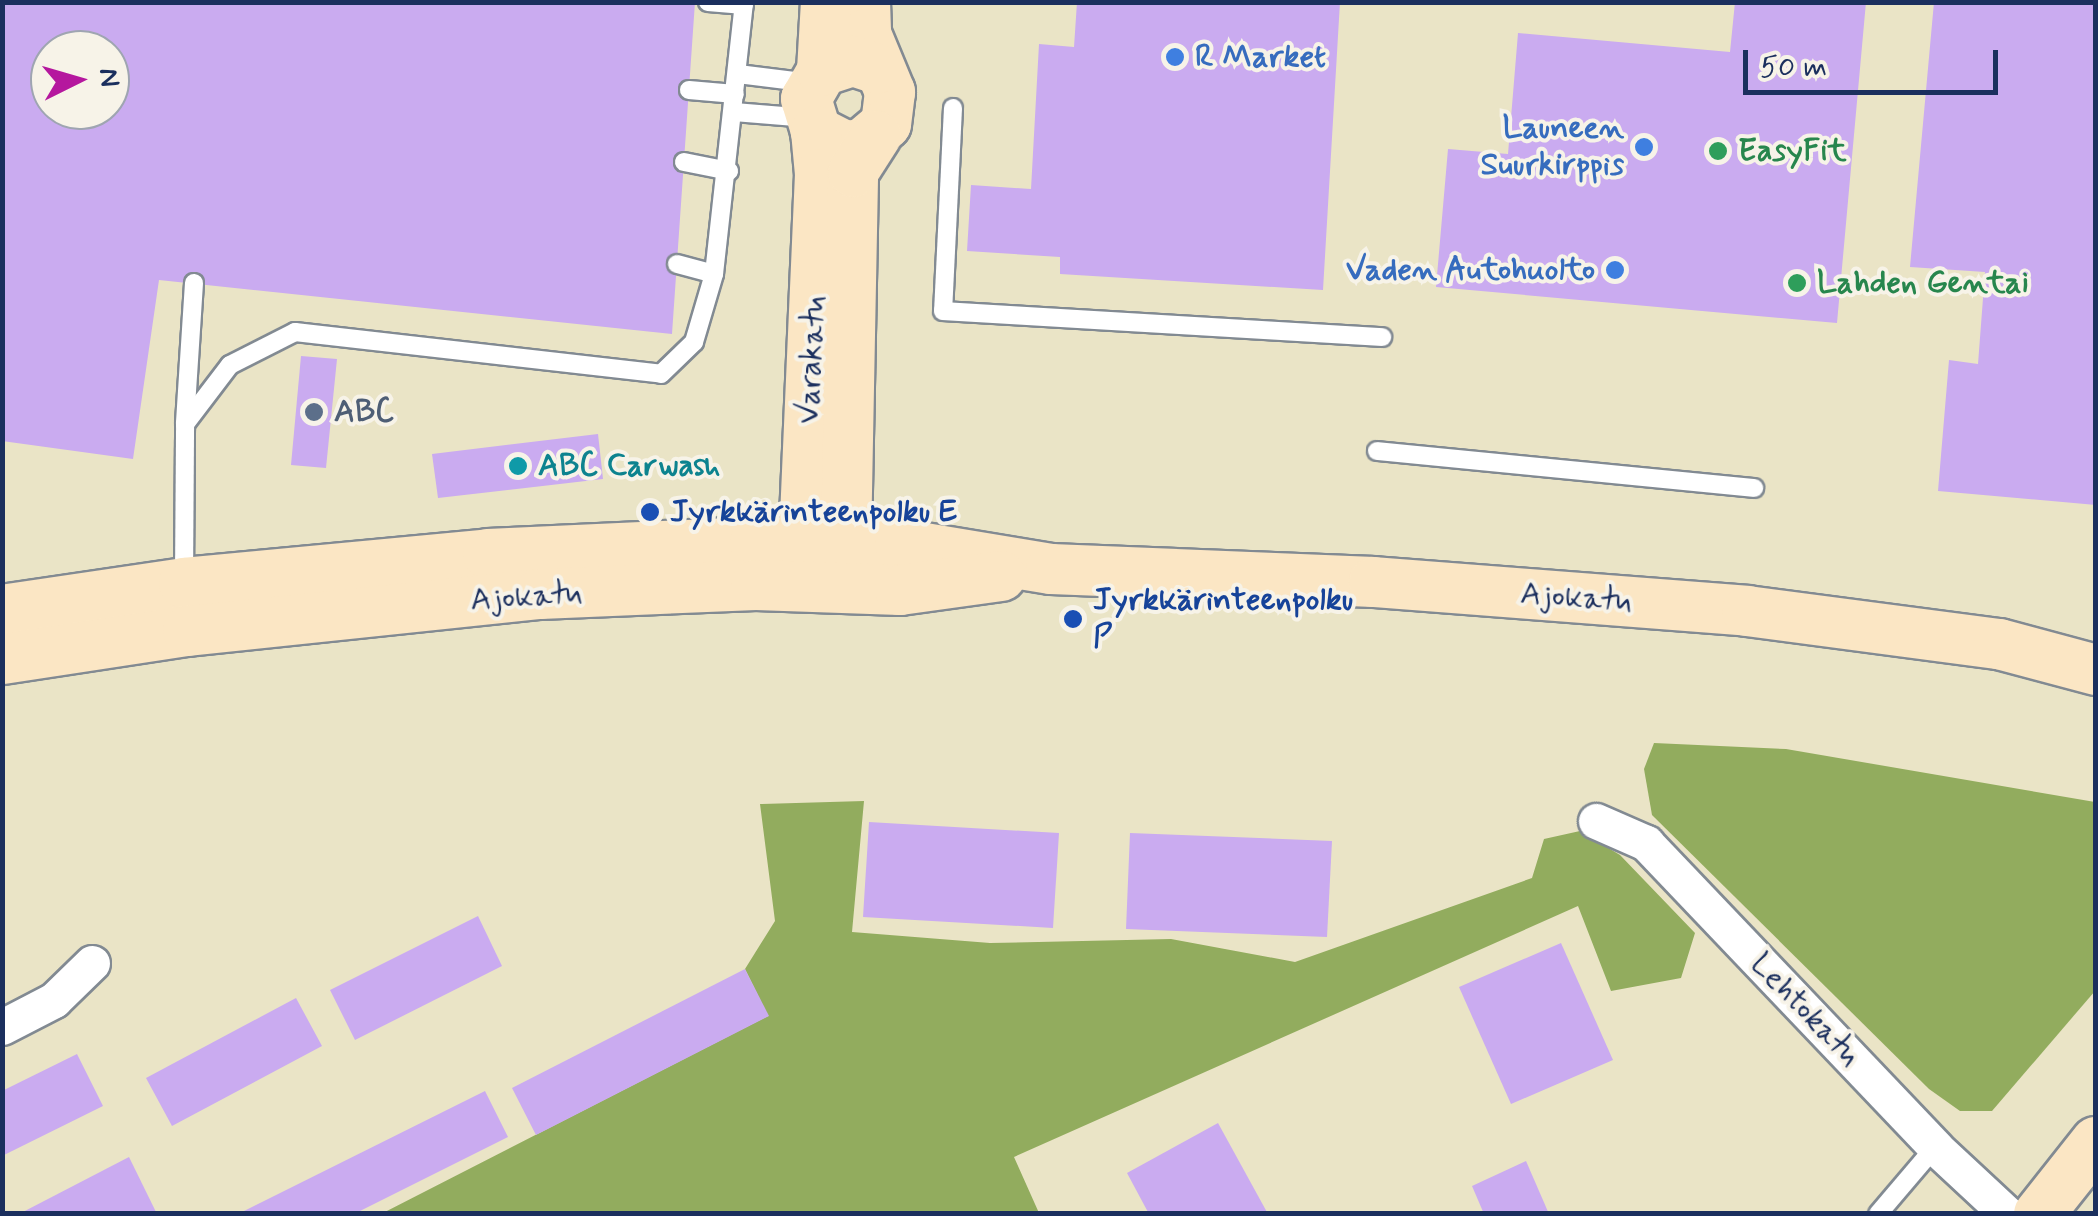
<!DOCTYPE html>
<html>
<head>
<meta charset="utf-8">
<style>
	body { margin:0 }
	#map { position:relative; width:2098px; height:1216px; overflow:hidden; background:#eae4c6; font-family:Mynerve,sans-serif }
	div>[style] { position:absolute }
	.forest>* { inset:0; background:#92ac5e }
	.building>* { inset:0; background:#caabf0 }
	.roads { filter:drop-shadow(2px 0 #828a92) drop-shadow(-2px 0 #828a92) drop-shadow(0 2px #828a92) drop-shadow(0 -2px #828a92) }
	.lane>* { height:18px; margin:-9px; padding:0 9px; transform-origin:9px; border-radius:9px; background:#fff }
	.street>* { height:35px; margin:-17.5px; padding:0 17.5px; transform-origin:17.5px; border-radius:17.5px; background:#fff }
	.secondary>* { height:50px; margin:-25px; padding:0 25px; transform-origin:25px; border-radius:25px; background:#fbe6c4 }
	.dots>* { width:28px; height:28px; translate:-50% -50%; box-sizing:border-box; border:5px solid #f7f3e8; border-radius:50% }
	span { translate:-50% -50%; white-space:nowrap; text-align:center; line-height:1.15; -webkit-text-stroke:8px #f7f3e8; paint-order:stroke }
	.shop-label { font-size:32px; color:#366cbe; font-weight:700 }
	.left { translate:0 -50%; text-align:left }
	.right { translate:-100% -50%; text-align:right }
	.leisure-label { font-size:32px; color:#27864d; font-weight:700 }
	.street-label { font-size:32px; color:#1b2f5e }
	.service-label { font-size:32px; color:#4e5e75; font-weight:700 }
	.culture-label { font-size:32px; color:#0d838f; font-weight:700 }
	.transit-label { font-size:32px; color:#164399; font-weight:700 }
	.frame { position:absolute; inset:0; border:5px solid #1b2f5e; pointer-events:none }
	.north { position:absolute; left:30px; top:30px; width:100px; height:100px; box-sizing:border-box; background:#f7f3e8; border:2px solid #9fa5b1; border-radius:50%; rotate:85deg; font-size:28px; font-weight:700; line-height:40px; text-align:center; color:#1b2f5e }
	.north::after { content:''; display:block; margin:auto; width:35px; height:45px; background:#b5179e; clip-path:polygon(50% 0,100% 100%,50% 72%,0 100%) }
	.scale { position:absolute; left:1743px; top:50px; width:255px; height:45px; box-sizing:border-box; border:5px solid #1b2f5e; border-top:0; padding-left:12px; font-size:30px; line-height:35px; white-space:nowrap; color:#1b2f5e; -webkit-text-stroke:8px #f7f3e8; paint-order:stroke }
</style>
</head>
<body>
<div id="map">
	<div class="forest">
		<div style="clip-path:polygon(1654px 743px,1786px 749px,2095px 802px,2095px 991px,1992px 1111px,1960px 1111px,1929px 1089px,1652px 815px,1644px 769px)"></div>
		<div style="clip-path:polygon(864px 801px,852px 932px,990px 943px,1171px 939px,1295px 962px,1532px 878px,1544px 839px,1580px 831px,1620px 855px,1695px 933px,1681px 978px,1611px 991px,1578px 906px,1014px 1157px,1039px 1213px,381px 1214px,768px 1016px,745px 969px,775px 921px,760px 804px)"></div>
	</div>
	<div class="building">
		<div style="clip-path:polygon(evenodd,2px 2px,695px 2px,672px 334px,159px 280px,133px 459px,2px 441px,2px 2px,50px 50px,110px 50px,110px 110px,50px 110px,50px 50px)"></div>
		<div style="clip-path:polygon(1077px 2px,1340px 2px,1323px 290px,1060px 274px,1060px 257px,967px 251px,971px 185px,1031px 189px,1039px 44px,1074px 47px)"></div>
		<div style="clip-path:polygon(1735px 2px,1866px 2px,1837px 323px,1436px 287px,1448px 149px,1508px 154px,1518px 33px,1730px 52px)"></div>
		<div style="clip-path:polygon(1934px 2px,2096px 2px,2096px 505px,1938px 491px,1949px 360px,1978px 364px,1985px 272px,1910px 267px)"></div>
		<div style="clip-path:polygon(301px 356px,337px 359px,326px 468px,291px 465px)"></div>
		<div style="clip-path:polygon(598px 434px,603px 479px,438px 498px,432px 454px)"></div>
		<div style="clip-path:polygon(869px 822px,1059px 833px,1053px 928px,863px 917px)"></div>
		<div style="clip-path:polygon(1130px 833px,1332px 841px,1327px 937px,1126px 929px)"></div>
		<div style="clip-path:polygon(478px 916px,502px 966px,355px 1040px,330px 990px)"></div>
		<div style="clip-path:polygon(1561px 943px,1613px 1060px,1511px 1104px,1459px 987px)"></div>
		<div style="clip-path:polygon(745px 969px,769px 1016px,536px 1135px,512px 1088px)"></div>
		<div style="clip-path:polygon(296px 998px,322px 1046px,172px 1126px,146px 1078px)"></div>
		<div style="clip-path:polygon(77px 1054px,103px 1106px,2px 1156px,2px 1091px)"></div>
		<div style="clip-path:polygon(485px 1091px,508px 1137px,354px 1214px,238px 1214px)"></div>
		<div style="clip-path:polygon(1218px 1123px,1268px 1214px,1149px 1214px,1127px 1173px)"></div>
		<div style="clip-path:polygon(129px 1157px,156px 1212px,19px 1214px)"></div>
		<div style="clip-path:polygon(1526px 1161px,1549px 1214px,1484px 1214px,1472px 1186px)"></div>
	</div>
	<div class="roads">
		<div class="lane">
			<div style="left:708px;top:2px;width:36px;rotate:5deg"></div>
			<div style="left:738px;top:74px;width:73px;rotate:7.1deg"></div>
			<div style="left:689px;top:90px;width:46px;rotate:5deg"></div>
			<div style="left:953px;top:108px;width:203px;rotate:92.8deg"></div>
			<div style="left:943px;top:311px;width:440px;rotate:3.4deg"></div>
			<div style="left:734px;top:112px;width:74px;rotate:4.6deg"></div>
			<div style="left:684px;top:162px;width:46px;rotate:11.3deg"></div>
			<div style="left:677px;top:264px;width:38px;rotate:15deg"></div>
			<div style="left:194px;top:283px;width:141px;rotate:93.7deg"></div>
			<div style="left:185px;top:424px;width:74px;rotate:-52.7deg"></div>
			<div style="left:230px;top:365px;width:73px;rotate:-26.9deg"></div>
			<div style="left:295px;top:332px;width:368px;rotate:6.5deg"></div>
			<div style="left:661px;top:374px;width:46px;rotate:-44.1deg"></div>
			<div style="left:694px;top:342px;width:71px;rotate:-73.6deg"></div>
			<div style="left:714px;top:274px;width:274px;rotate:-83.7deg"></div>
			<div style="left:1377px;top:451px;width:379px;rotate:5.6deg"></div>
			<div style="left:184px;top:578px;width:154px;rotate:-89.6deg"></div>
			<div style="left:1878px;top:1214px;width:88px;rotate:-49.6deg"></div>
		</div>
		<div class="street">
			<div style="left:1596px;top:821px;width:55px;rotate:23.7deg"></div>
			<div style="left:1646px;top:843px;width:419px;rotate:46.4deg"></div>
			<div style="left:1935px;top:1147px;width:98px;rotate:42.9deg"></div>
			<div style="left:2px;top:1027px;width:59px;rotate:-27.4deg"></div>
			<div style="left:54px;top:1000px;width:53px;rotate:-44.2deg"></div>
		</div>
		<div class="secondary">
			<div style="left:865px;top:2px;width:32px;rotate:88deg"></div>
			<div style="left:866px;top:34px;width:63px;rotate:67.5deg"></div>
			<div style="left:890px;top:92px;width:32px;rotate:97deg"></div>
			<div style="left:886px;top:124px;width:31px;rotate:140deg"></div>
			<div style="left:862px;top:144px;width:17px;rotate:173deg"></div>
			<div style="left:845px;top:146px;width:33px;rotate:-153deg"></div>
			<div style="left:816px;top:131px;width:34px;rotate:-107deg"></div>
			<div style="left:806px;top:99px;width:32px;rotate:-60deg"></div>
			<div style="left:822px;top:71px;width:33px;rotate:-18deg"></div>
			<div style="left:853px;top:61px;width:25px;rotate:18deg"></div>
			<div style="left:822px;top:71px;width:69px;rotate:-86.7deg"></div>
			<div style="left:816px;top:131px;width:43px;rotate:84.7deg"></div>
			<div style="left:820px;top:174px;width:369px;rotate:92.5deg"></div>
			<div style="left:804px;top:543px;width:33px;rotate:67deg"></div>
			<div style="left:838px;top:576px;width:34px;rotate:-76deg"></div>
			<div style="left:846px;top:543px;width:371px;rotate:-88.9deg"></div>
			<div style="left:853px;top:172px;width:43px;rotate:-57.4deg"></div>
			<div style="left:2px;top:610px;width:184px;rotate:-8.4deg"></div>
			<div style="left:184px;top:583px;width:305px;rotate:-5.4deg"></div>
			<div style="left:488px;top:554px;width:267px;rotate:-2.6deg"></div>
			<div style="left:755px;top:542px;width:145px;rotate:0.8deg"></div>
			<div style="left:900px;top:544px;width:153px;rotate:9.4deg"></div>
			<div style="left:1051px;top:569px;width:323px;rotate:2.3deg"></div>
			<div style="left:1374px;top:582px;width:374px;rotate:4.4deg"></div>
			<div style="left:1747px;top:611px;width:254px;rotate:7.5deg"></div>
			<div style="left:1999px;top:644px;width:100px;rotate:15deg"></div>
			<div style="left:2px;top:659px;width:188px;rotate:-8.6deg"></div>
			<div style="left:188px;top:631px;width:354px;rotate:-6deg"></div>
			<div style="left:540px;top:594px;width:216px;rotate:-2.4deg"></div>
			<div style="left:756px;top:585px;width:144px;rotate:2deg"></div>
			<div style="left:900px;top:590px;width:102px;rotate:-7.9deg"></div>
			<div style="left:2039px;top:1214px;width:92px;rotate:-51.6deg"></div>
		</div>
	</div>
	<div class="dots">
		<div style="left:1175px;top:57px;background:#3f7fe0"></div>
		<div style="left:1644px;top:147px;background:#3f7fe0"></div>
		<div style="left:1718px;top:151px;background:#2e9e5b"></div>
		<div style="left:1615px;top:270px;background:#3f7fe0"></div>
		<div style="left:1797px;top:283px;background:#2e9e5b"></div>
		<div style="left:314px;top:412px;background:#5c6f8a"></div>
		<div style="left:518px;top:466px;background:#0f9aa8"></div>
		<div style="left:650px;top:512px;background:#1a4fb4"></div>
		<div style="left:1073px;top:619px;background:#1a4fb4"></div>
	</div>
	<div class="shop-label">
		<span class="left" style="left:1195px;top:57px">R Market</span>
		<span class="right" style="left:1624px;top:147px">Launeen<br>Suurkirppis</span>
		<span class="right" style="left:1595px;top:270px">Vaden Autohuolto</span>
	</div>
	<div class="leisure-label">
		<span class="left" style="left:1738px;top:151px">EasyFit</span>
		<span class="left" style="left:1817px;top:283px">Lahden Gentai</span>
	</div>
	<div class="street-label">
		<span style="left:812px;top:360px;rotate:-87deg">Varakatu</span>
		<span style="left:526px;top:597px;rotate:-4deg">Ajokatu</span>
		<span style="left:1576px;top:598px;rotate:4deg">Ajokatu</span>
		<span style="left:1805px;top:1010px;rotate:46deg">Lehtokatu</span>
	</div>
	<div class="service-label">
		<span class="left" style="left:334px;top:412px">ABC</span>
	</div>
	<div class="culture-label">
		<span class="left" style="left:538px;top:466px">ABC Carwash</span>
	</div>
	<div class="transit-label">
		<span class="left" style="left:670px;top:512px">Jyrkkärinteenpolku E</span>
		<span class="left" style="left:1093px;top:619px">Jyrkkärinteenpolku<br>P</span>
	</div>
	<div class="frame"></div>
	<div class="north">N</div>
	<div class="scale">50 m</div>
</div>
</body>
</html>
